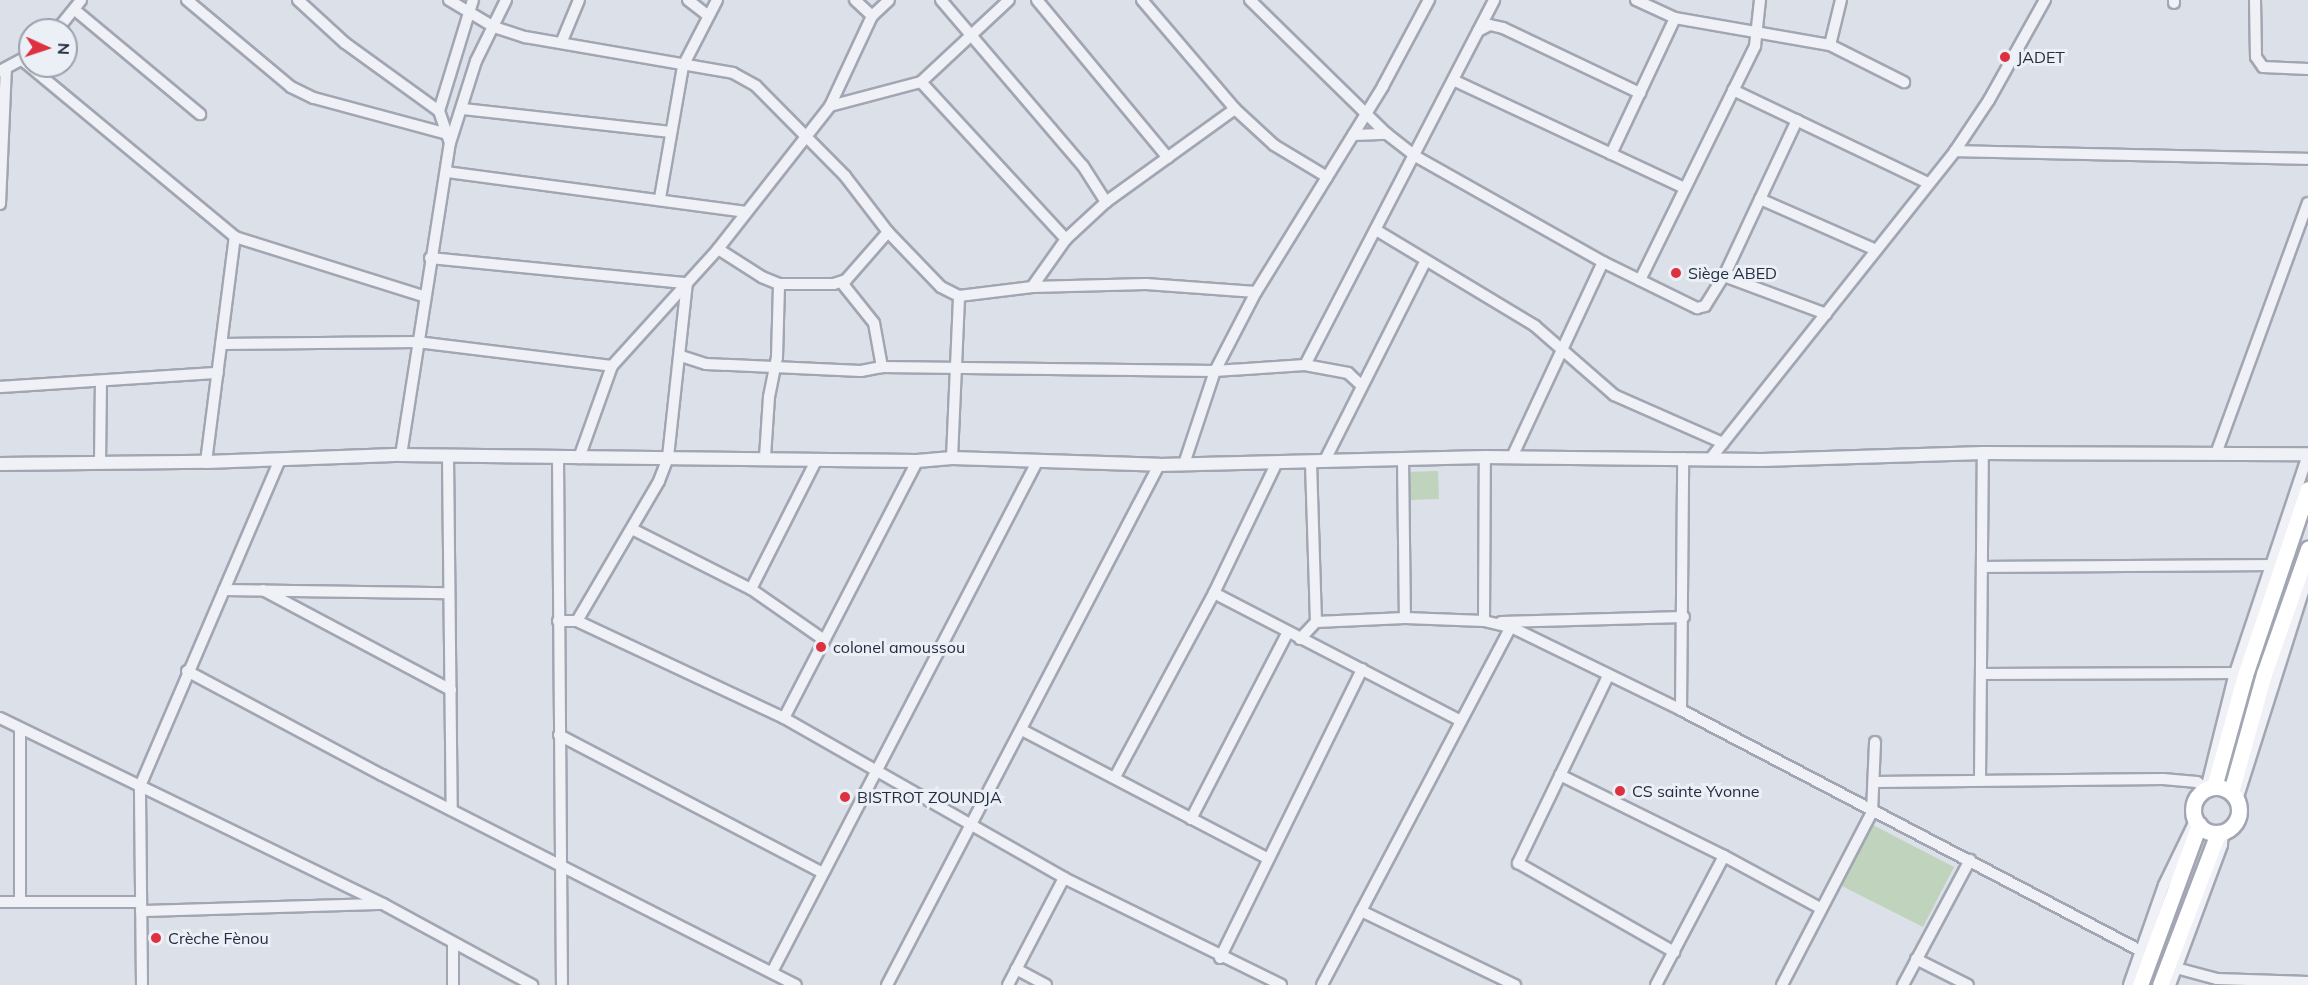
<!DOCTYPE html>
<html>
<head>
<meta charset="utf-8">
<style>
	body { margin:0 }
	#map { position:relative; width:2308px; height:985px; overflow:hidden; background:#dce0e8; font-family:Mulish,sans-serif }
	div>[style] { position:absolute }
	.green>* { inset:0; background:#c0d3bc }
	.roads { filter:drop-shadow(2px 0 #a1a6b2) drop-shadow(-2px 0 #a1a6b2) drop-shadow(0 2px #a1a6b2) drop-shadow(0 -2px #a1a6b2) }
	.minor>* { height:10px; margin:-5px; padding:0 5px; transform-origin:5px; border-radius:5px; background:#eff1f6 }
	.tertiary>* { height:12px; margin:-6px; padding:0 6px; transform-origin:6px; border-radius:6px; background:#eff1f6 }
	.secondary>* { height:15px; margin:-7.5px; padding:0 7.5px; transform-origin:7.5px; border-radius:7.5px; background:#fff }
	.secondary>.ring { margin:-7.5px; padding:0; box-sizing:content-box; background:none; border:15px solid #fff; border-radius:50% }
	.dots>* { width:16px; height:16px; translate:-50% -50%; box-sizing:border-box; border:3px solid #ebeff6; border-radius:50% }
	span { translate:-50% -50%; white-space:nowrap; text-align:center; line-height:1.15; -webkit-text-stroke:6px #ebeff6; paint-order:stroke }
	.poi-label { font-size:16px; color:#242c40 }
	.left { translate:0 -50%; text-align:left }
	.north { position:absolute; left:18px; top:18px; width:60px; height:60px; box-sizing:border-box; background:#ebeff6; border:2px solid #9ba1ad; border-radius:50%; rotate:93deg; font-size:16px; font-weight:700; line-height:24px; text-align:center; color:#242c40 }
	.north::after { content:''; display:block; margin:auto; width:21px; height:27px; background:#dd3140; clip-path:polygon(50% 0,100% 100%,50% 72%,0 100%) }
</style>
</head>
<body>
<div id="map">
	<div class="green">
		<div style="clip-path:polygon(1438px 471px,1439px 499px,1409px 500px,1408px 472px)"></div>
		<div style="clip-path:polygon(1873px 825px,1954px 867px,1923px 927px,1842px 886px)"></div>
	</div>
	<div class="roads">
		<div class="minor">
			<div style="left:187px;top:0;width:136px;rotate:39.9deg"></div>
			<div style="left:291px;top:87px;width:25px;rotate:26deg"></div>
			<div style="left:314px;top:98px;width:138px;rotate:15.1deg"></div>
			<div style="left:298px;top:0;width:64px;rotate:42.5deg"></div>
			<div style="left:345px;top:43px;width:116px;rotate:35.9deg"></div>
			<div style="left:449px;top:0;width:52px;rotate:31deg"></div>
			<div style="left:494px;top:27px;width:33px;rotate:18deg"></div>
			<div style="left:525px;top:37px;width:211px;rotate:9.8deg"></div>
			<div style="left:733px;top:73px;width:26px;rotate:29deg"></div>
			<div style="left:756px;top:86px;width:127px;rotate:45.3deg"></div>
			<div style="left:845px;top:176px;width:71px;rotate:52.5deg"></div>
			<div style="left:888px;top:232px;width:64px;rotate:131.2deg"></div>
			<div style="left:846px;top:280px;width:13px;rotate:162deg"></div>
			<div style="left:834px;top:284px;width:55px;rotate:180deg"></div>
			<div style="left:779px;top:284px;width:18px;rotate:-158deg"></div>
			<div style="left:762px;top:277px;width:52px;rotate:-147.5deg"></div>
			<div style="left:688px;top:0;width:23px;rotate:38deg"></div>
			<div style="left:855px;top:0;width:23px;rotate:43deg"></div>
			<div style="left:941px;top:0;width:218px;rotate:49.5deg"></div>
			<div style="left:1083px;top:166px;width:43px;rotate:57.4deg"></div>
			<div style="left:1037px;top:0;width:205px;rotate:50.3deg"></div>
			<div style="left:1142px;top:0;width:143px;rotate:49.5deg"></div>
			<div style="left:1235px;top:109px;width:53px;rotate:42.7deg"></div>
			<div style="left:1274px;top:145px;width:62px;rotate:31.1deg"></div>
			<div style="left:1250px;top:0;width:192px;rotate:44.4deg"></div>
			<div style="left:1387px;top:134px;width:36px;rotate:38deg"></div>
			<div style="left:1415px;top:156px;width:216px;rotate:29.4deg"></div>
			<div style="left:1603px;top:262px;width:105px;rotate:26.1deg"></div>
			<div style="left:1697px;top:308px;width:8px;rotate:-14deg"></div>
			<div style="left:1705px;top:306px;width:36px;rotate:-58deg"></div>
			<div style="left:1724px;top:276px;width:172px;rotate:-64.9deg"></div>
			<div style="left:1636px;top:0;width:43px;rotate:24.8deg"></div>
			<div style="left:1675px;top:18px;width:157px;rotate:9.9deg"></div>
			<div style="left:1830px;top:45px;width:83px;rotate:26.6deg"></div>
			<div style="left:2255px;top:0;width:57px;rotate:89deg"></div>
			<div style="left:2256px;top:57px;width:12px;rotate:55deg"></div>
			<div style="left:2263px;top:67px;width:45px;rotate:2.5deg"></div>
			<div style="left:2174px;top:3px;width:3px;rotate:-90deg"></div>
			<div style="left:75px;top:10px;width:163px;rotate:39.8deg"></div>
			<div style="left:57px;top:30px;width:38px;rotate:-51deg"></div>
			<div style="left:1478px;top:31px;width:13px;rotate:-27deg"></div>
			<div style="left:1490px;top:25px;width:13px;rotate:13deg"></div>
			<div style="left:1503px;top:28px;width:152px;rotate:25.4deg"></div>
			<div style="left:562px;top:41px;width:44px;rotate:-67.5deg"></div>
			<div style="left:1830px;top:45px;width:46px;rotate:-76.3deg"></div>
			<div style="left:22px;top:60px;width:277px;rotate:39.7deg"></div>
			<div style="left:235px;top:237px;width:197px;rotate:17.4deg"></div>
			<div style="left:0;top:71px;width:34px;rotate:-28deg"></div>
			<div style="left:1453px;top:80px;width:256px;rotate:25deg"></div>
			<div style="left:921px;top:82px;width:214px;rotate:47.3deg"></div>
			<div style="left:1733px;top:90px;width:216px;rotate:25.5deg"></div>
			<div style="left:830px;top:106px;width:94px;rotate:-14.8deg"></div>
			<div style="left:921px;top:82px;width:120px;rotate:-43deg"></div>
			<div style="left:463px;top:109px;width:209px;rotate:6.3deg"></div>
			<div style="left:1353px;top:135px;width:34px;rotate:-2deg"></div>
			<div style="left:449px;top:140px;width:31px;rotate:-109deg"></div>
			<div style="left:439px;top:111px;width:116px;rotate:-73deg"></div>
			<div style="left:1955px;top:151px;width:353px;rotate:1.3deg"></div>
			<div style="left:1611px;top:154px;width:150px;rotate:-64.8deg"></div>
			<div style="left:447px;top:172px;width:301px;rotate:7.6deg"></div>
			<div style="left:660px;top:198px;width:134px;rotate:-80.1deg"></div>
			<div style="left:683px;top:66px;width:74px;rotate:-62.7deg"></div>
			<div style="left:1760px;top:199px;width:127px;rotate:23.7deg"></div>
			<div style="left:0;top:204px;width:135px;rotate:-87.5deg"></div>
			<div style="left:1376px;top:230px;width:186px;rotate:31.1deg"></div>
			<div style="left:1535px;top:326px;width:105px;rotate:41.1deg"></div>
			<div style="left:1614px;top:395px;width:119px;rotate:23.8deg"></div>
			<div style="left:888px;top:232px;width:76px;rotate:46.1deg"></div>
			<div style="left:941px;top:287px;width:20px;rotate:27deg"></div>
			<div style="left:959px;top:296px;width:74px;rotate:-7deg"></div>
			<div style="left:1032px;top:287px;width:114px;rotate:-1.5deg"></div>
			<div style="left:1146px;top:284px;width:110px;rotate:4.2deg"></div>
			<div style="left:430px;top:258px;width:258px;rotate:5.6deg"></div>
			<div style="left:1724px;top:276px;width:109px;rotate:20.4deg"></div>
			<div style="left:1640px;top:280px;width:261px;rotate:-63.8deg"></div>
			<div style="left:1755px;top:46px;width:46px;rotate:-83.8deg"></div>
			<div style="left:842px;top:283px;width:51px;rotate:51.3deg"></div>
			<div style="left:874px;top:323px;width:45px;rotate:79.7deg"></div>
			<div style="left:1032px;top:287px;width:59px;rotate:-54.7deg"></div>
			<div style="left:1066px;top:239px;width:54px;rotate:-42.8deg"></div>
			<div style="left:1106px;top:202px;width:159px;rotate:-35.8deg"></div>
			<div style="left:221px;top:344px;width:196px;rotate:-0.6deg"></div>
			<div style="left:417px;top:342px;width:196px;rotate:7deg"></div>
			<div style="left:681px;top:356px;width:26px;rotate:18deg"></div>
			<div style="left:706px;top:364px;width:155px;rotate:2.6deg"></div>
			<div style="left:861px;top:371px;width:21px;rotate:-11deg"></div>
			<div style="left:882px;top:367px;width:333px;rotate:0.7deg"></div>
			<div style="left:1215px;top:371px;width:90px;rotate:-3.8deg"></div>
			<div style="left:1305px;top:365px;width:44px;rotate:10.5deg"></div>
			<div style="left:1348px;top:373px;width:16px;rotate:43deg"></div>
			<div style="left:1305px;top:365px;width:411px;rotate:-62.6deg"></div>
			<div style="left:0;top:387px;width:218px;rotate:-3.7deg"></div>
			<div style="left:2217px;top:451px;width:264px;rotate:-69.9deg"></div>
			<div style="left:401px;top:455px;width:316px;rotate:-81.1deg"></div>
			<div style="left:450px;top:143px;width:86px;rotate:-72.4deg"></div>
			<div style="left:476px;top:61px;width:68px;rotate:-63.8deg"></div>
			<div style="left:448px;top:456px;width:354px;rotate:89.4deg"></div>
			<div style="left:558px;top:457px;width:528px;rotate:89.57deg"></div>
			<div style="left:765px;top:457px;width:60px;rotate:-86.2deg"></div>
			<div style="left:769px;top:397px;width:41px;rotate:-78.7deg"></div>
			<div style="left:777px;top:357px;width:73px;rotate:-88.4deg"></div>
			<div style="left:1512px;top:457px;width:215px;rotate:-65deg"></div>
			<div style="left:579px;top:458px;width:98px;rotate:-70.3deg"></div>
			<div style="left:612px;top:366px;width:158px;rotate:-47.8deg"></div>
			<div style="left:718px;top:249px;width:182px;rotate:-51.9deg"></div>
			<div style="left:830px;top:106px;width:99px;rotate:-65deg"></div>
			<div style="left:872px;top:16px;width:23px;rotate:-43deg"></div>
			<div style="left:952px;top:458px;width:162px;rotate:-87.5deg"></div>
			<div style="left:1711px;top:458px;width:392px;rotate:-51.5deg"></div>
			<div style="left:1955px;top:151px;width:61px;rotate:-56.3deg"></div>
			<div style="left:1989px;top:100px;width:115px;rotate:-60.8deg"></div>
			<div style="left:1403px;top:459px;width:159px;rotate:89.3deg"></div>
			<div style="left:1325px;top:460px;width:222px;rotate:-63.2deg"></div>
			<div style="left:100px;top:462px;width:81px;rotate:-89.3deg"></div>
			<div style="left:206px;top:462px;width:227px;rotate:-82.7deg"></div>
			<div style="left:1184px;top:464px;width:98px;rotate:-71.6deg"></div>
			<div style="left:1215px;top:371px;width:89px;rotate:-62.6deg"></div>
			<div style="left:1256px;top:292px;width:242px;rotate:-58.3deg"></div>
			<div style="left:1383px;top:86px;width:98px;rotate:-61.9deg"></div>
			<div style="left:632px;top:529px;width:133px;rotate:26.8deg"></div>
			<div style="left:751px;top:589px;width:89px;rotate:34.9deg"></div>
			<div style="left:1982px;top:567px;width:289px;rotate:-0.4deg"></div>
			<div style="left:751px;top:589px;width:144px;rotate:-63.1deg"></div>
			<div style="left:224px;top:590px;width:225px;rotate:0.8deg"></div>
			<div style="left:263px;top:590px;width:213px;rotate:28deg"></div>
			<div style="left:1214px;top:593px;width:278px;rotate:27.4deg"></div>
			<div style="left:558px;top:621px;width:19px"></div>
			<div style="left:577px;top:621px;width:229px;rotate:25.1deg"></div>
			<div style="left:784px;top:718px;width:322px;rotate:29.7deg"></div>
			<div style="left:1064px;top:878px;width:242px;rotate:26.2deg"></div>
			<div style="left:577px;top:621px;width:162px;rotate:-59.6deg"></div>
			<div style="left:659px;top:481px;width:26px;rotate:-69deg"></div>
			<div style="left:668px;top:457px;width:175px;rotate:-83.8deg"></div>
			<div style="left:1484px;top:621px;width:164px;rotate:-89.7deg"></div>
			<div style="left:1316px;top:622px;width:89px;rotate:-2.6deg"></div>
			<div style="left:1405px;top:618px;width:79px;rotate:2.2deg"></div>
			<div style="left:1484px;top:621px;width:28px;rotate:13deg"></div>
			<div style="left:1511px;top:627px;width:189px;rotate:26deg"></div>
			<div style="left:1681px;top:710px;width:519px;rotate:27.65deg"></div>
			<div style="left:1501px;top:622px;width:183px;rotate:-1.6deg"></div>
			<div style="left:1300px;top:639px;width:23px;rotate:-47deg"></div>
			<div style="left:1316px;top:622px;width:161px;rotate:-91.8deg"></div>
			<div style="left:187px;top:671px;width:221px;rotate:28.1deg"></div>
			<div style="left:382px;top:775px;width:464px;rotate:26.9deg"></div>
			<div style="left:1983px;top:674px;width:252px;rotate:-0.2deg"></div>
			<div style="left:1608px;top:676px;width:208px;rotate:115.7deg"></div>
			<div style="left:1518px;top:863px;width:180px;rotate:29.7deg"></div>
			<div style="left:1681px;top:710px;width:252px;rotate:-89.5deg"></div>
			<div style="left:0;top:718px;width:426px;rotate:25.9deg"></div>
			<div style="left:383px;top:904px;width:170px;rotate:28.5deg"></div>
			<div style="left:784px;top:718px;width:289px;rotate:-62.6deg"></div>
			<div style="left:20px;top:728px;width:174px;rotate:90deg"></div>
			<div style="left:1022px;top:730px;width:276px;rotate:27.6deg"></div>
			<div style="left:559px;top:735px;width:296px;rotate:27.6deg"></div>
			<div style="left:1560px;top:775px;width:183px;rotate:26.3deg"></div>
			<div style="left:1724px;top:856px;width:109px;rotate:28.4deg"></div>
			<div style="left:1115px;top:777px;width:209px;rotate:-61.7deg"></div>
			<div style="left:1214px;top:593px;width:145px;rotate:-64.3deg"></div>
			<div style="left:1980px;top:780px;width:327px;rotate:-89.5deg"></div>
			<div style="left:1875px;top:782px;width:288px;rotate:-0.6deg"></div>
			<div style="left:2163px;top:779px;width:34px;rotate:5deg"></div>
			<div style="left:2197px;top:782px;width:11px;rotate:38deg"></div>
			<div style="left:2206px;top:789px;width:120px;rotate:-76deg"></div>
			<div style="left:2235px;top:673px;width:230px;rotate:-71.5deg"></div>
			<div style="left:2237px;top:800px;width:235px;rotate:-72.4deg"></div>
			<div style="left:1191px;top:819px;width:211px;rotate:-62.6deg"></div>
			<div style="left:0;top:902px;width:141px"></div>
			<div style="left:141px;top:911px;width:240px;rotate:-1.7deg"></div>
			<div style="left:1361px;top:911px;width:171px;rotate:25.7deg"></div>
			<div style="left:1220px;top:958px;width:322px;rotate:-63.8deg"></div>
			<div style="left:1916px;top:959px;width:58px;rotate:26.6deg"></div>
			<div style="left:2176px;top:968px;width:42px;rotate:15deg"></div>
			<div style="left:2217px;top:979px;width:91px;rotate:1.9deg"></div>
			<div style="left:1016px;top:969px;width:34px;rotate:28deg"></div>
			<div style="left:772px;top:972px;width:577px;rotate:-62.55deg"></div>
			<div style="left:142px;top:985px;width:199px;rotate:-90.6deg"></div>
			<div style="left:140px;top:786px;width:353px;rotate:-66.8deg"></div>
			<div style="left:453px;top:985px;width:41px;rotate:-90deg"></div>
			<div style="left:887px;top:985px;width:587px;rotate:-62.39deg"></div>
			<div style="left:1008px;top:985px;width:121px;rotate:-62.4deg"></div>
			<div style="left:1322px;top:985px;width:405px;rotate:-62.2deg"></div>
			<div style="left:1656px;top:985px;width:146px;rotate:-62.2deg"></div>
			<div style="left:1782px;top:985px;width:195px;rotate:-62.5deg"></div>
			<div style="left:1872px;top:812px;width:70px;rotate:-87.5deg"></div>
			<div style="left:1903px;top:985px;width:142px;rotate:-61.8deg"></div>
			<div style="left:2129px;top:985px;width:106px;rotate:-70.7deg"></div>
			<div style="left:2164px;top:885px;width:67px;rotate:-64.2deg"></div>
			<div style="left:2170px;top:985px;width:149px;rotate:-69.6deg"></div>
			<div style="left:2222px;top:845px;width:13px;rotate:-86deg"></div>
		</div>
		<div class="tertiary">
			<div style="left:0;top:464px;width:206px;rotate:-0.6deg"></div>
			<div style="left:206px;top:462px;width:195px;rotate:-2.1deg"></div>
			<div style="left:401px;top:455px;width:516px;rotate:0.67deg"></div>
			<div style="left:917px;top:461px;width:35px;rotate:-5deg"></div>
			<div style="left:952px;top:458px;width:207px;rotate:1.9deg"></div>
			<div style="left:1159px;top:465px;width:326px;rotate:-1.4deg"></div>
			<div style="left:1485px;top:457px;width:277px;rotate:0.6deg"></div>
			<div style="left:1762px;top:460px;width:221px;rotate:-1.8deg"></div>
			<div style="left:1983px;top:453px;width:325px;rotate:0.2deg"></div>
		</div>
		<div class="secondary">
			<div style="left:2214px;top:787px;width:116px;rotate:-74.5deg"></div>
			<div style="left:2245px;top:675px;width:196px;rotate:-71.3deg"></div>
			<div class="ring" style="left:2193px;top:787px;width:31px;height:31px"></div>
			<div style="left:2231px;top:792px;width:123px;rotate:-74.4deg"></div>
			<div style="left:2264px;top:674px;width:133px;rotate:-70.6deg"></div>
			<div style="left:2140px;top:985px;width:171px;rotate:-69.8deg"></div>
			<div style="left:2160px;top:985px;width:163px;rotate:-69.1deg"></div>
		</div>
	</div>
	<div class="dots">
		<div style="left:2005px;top:57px;background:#dd3140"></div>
		<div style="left:1676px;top:273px;background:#dd3140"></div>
		<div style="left:821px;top:647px;background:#dd3140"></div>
		<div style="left:1620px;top:791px;background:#dd3140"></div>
		<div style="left:845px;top:797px;background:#dd3140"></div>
		<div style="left:156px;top:938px;background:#dd3140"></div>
	</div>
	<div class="poi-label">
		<span class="left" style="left:2017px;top:57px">JADET</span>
		<span class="left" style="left:1688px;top:273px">Siège ABED</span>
		<span class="left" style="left:833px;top:647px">colonel amoussou</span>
		<span class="left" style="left:1632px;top:791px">CS sainte Yvonne</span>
		<span class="left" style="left:857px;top:797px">BISTROT ZOUNDJA</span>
		<span class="left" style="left:168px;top:938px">Crèche Fènou</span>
	</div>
	<div class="north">N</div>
</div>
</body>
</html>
